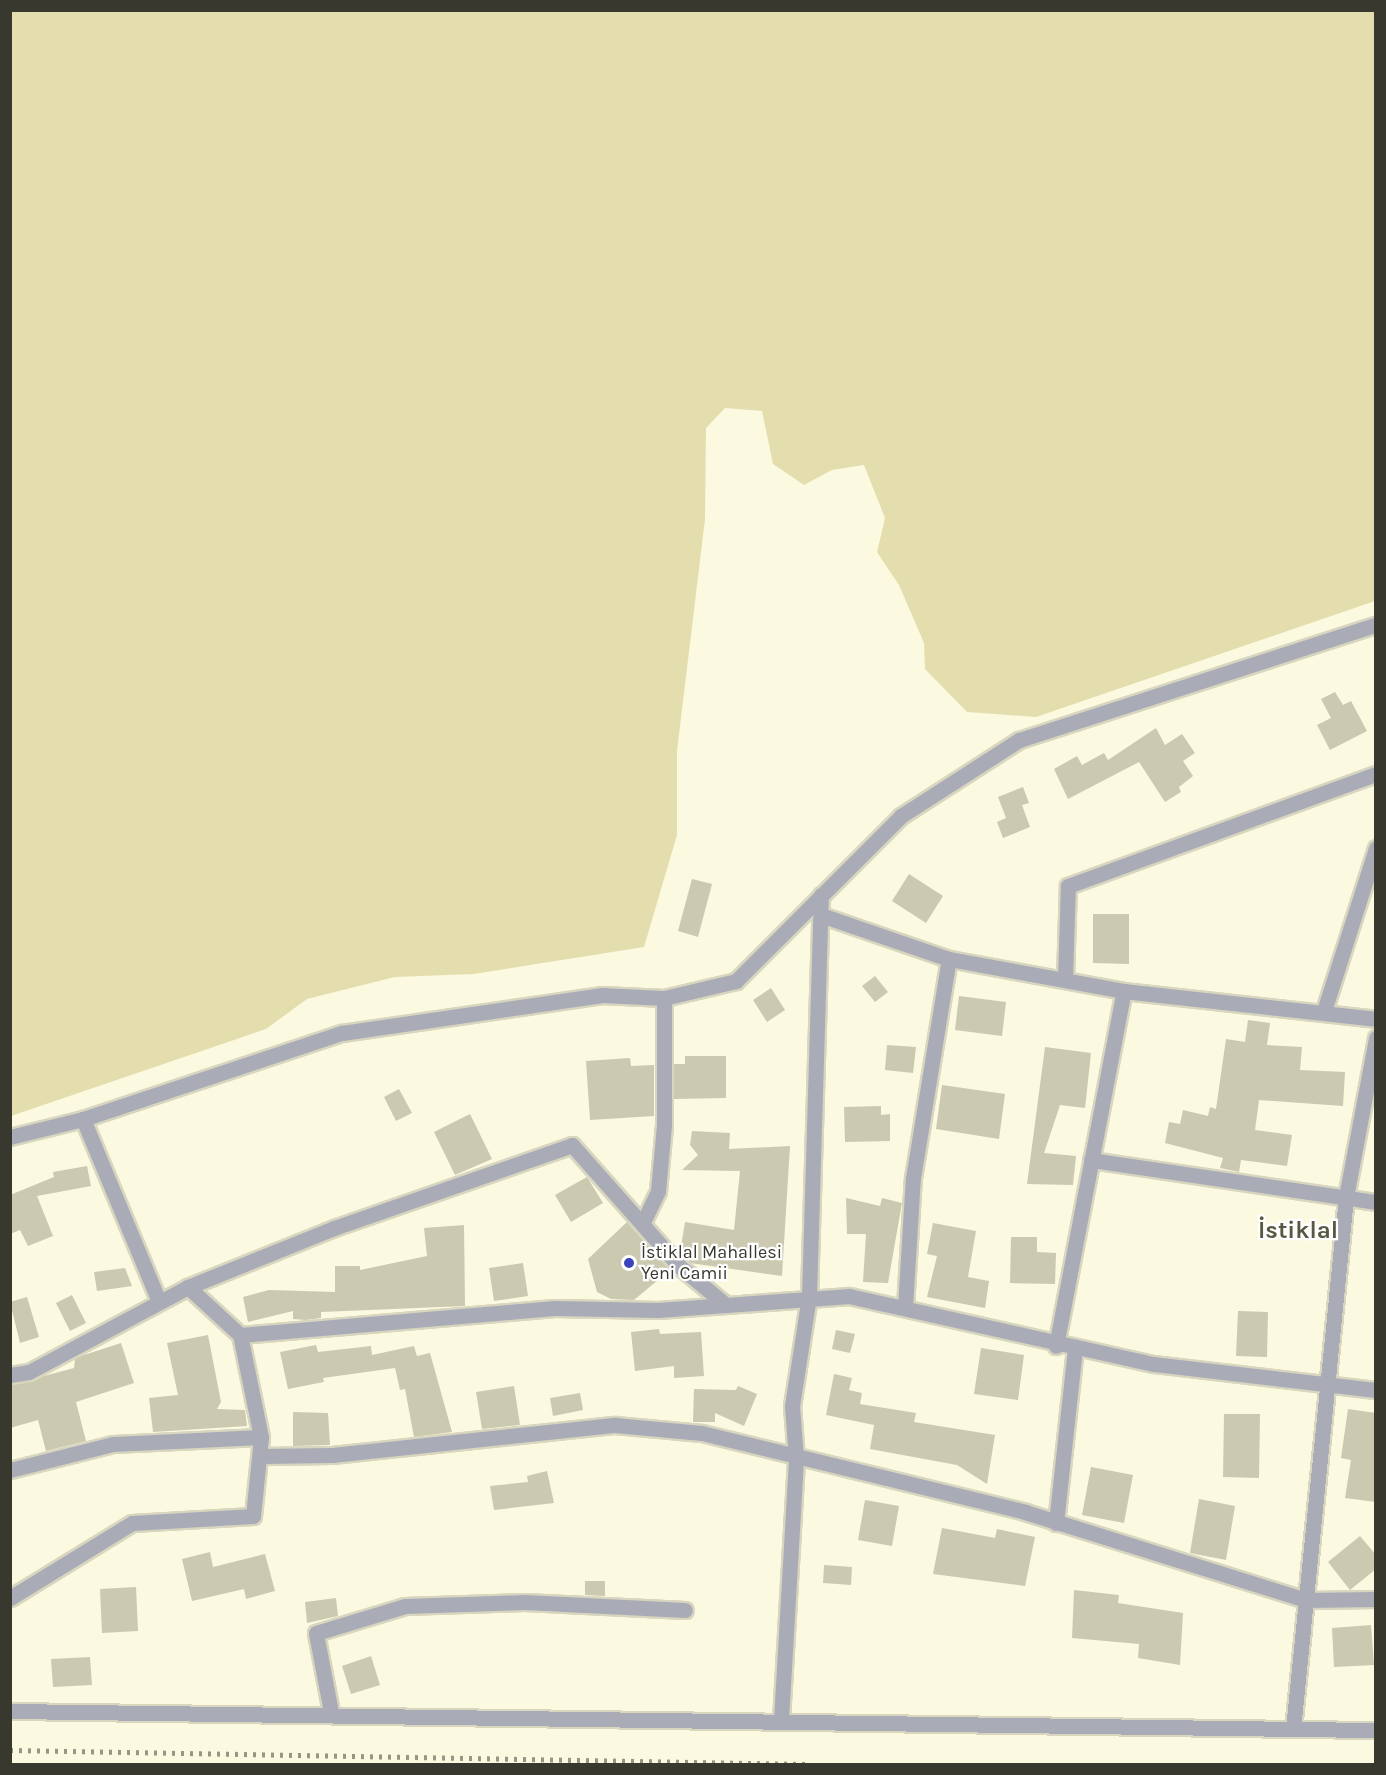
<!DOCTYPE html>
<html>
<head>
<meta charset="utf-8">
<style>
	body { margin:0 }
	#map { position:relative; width:1386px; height:1775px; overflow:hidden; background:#fbf9df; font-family:Karla,sans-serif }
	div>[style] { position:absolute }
	.green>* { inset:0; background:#e4deaf }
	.building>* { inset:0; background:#cbc9b0 }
	.roads { filter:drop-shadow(2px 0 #d8d6bf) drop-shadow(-2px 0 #d8d6bf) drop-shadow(0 2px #d8d6bf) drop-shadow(0 -2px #d8d6bf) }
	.minor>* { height:15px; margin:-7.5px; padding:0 7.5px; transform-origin:7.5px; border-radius:7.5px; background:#a9acb7 }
	.tertiary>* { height:15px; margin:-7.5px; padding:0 7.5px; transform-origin:7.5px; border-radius:7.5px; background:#a9acb7 }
	.rail>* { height:4.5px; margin-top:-2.25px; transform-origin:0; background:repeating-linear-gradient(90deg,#979584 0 3px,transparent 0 9px) }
	.dots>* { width:16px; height:16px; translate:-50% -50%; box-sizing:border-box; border:3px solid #fff; border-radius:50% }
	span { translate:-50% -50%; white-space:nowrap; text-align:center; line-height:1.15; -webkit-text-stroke:4.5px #fff; paint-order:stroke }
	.poi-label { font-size:18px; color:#39382e }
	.left { translate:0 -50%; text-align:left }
	.district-label { font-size:24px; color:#5a5842; font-weight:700 }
	.frame { position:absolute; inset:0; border:12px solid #39382e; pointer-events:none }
</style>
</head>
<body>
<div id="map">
	<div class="green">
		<div style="clip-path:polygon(11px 10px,1375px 11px,1375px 601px,1036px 717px,967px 712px,925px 669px,924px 643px,899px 585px,877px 552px,885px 518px,864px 465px,832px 470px,804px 485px,773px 464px,762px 411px,725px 408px,706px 428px,705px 519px,677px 751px,677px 835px,644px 947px,474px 974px,395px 977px,307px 999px,266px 1029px,11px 1116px)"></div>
	</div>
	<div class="building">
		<div style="clip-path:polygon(1335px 692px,1343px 705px,1351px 701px,1367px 731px,1330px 750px,1317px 725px,1331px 718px,1321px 699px)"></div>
		<div style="clip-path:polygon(1156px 728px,1165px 745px,1182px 734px,1195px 753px,1183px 761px,1193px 776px,1179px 787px,1181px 792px,1165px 802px,1139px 762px,1068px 799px,1054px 769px,1077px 756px,1082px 765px,1104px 753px,1108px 760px)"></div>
		<div style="clip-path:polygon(1023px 787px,1029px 803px,1022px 805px,1030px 827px,1003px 838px,997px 822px,1006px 818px,998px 797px)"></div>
		<div style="clip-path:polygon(909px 874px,943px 896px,926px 923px,892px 901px)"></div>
		<div style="clip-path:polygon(692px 879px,712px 884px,698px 937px,678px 931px)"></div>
		<div style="clip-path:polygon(1093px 914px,1129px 914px,1129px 964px,1093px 963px)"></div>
		<div style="clip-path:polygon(875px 976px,888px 992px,875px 1002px,862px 986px)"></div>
		<div style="clip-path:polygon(771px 988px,785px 1010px,767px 1022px,753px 1000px)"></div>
		<div style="clip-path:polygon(959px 996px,1006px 1002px,1002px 1036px,955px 1030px)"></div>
		<div style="clip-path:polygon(1248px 1020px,1270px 1023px,1267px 1045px,1302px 1047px,1300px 1070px,1345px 1072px,1343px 1106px,1259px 1100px,1255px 1130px,1292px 1135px,1287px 1166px,1241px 1160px,1239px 1172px,1220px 1168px,1223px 1158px,1165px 1143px,1169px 1122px,1180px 1124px,1183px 1110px,1208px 1116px,1210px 1107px,1216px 1109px,1226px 1039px,1245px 1042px)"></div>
		<div style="clip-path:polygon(887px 1045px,916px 1047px,913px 1073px,885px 1070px)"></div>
		<div style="clip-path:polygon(1045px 1047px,1091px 1053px,1085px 1108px,1060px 1105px,1044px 1153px,1076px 1156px,1073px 1185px,1027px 1184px)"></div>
		<div style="clip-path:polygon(685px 1056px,726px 1056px,726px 1098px,674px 1099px,674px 1064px,685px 1064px)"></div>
		<div style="clip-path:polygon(630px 1058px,631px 1066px,654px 1065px,654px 1116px,590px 1120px,586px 1061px)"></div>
		<div style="clip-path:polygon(942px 1085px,1005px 1094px,999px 1139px,936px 1129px)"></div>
		<div style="clip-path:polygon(399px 1089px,412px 1113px,396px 1121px,384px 1097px)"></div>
		<div style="clip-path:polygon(881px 1106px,881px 1115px,890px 1114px,890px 1141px,845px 1142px,844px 1107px)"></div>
		<div style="clip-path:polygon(470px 1114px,492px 1159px,455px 1175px,434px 1132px)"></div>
		<div style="clip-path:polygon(692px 1131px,730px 1133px,729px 1149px,790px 1146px,782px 1276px,690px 1263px,680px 1253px,685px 1222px,734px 1230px,740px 1171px,682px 1170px,698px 1155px,690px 1145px)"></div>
		<div style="clip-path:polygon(87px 1166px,91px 1186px,37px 1196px,53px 1236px,28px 1246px,20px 1230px,10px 1234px,10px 1195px,54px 1177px,53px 1172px)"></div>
		<div style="clip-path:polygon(587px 1177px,603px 1203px,571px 1222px,555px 1195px)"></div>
		<div style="clip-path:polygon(846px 1198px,880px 1206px,882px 1198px,902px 1203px,888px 1283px,863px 1282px,866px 1234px,847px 1234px)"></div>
		<div style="clip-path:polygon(627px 1222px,670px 1270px,634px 1300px,611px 1299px,597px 1292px,588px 1259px)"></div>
		<div style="clip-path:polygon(933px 1223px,976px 1231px,968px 1277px,989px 1281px,985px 1308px,927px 1297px,937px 1256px,927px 1254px)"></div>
		<div style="clip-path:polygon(464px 1225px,465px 1306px,321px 1312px,321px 1318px,306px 1320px,293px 1319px,293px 1311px,248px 1322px,243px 1297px,269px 1290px,335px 1292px,335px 1266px,360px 1266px,360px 1270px,427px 1256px,424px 1228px)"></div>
		<div style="clip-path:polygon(1011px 1237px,1037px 1237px,1037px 1252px,1056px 1253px,1055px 1284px,1010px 1283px)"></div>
		<div style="clip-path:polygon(523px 1263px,528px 1296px,494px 1301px,489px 1268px)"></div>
		<div style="clip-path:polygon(125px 1268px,132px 1286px,97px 1291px,94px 1272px)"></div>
		<div style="clip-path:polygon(72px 1295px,86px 1323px,70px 1331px,56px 1303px)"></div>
		<div style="clip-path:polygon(27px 1297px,39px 1337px,20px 1343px,10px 1302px)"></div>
		<div style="clip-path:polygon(1238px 1311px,1268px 1312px,1267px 1357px,1236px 1356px)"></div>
		<div style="clip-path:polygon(659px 1329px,660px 1334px,701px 1332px,704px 1376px,674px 1378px,674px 1366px,635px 1371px,631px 1332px)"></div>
		<div style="clip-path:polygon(836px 1330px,855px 1334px,850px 1353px,832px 1349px)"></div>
		<div style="clip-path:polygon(208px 1335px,221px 1402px,217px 1409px,245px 1410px,247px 1426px,153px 1432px,149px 1398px,178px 1395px,167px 1343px)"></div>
		<div style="clip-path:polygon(121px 1343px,134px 1383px,76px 1402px,86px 1441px,46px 1451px,38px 1420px,10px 1428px,10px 1385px,74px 1368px,75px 1358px)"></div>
		<div style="clip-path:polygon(316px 1345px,318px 1352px,371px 1346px,372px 1355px,414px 1346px,417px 1356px,430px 1353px,452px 1432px,414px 1437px,405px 1389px,400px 1390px,395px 1368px,323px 1378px,324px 1382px,288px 1389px,280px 1352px)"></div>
		<div style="clip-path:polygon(981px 1348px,1024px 1355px,1018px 1400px,974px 1394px)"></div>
		<div style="clip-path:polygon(834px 1374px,852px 1378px,849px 1390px,862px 1393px,860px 1404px,916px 1413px,914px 1422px,995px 1435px,987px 1484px,957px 1465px,870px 1449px,874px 1425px,826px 1415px)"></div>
		<div style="clip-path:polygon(514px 1386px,520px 1425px,482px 1429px,476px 1392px)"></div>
		<div style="clip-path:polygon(738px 1386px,757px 1394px,744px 1426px,715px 1413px,715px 1422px,693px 1422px,694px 1389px,736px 1390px)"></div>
		<div style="clip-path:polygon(580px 1393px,583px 1410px,553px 1416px,550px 1398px)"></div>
		<div style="clip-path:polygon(1348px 1409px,1376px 1413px,1376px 1502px,1345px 1498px,1351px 1460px,1341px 1458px)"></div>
		<div style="clip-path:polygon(293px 1412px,328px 1413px,330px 1445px,293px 1446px)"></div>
		<div style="clip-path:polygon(1224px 1414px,1260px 1414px,1259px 1478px,1223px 1477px)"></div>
		<div style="clip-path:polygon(1091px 1467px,1133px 1475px,1124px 1523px,1082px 1515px)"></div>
		<div style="clip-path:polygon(547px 1471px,554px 1503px,494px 1510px,490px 1486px,528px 1482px,527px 1476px)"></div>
		<div style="clip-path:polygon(1199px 1499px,1235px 1506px,1226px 1560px,1190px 1553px)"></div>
		<div style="clip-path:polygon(865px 1500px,899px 1506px,892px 1546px,858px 1540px)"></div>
		<div style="clip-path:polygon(942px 1528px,995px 1538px,997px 1529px,1035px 1537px,1025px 1586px,933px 1574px)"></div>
		<div style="clip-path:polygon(1360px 1536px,1376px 1555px,1376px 1569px,1350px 1590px,1328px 1562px)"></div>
		<div style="clip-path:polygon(210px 1552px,213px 1567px,265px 1554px,275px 1591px,246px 1599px,244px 1589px,192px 1601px,182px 1559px)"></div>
		<div style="clip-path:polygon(824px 1565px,852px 1567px,851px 1585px,823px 1583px)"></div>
		<div style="clip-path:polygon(585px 1581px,605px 1581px,605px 1596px,585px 1595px)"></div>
		<div style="clip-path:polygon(136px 1587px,138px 1631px,102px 1633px,100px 1589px)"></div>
		<div style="clip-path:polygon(1074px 1590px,1119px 1595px,1118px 1603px,1183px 1613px,1180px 1665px,1138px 1658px,1139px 1644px,1072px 1638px)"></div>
		<div style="clip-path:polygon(336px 1598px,338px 1616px,307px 1623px,305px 1602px)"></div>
		<div style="clip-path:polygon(1371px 1625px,1374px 1665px,1334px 1667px,1332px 1628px)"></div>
		<div style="clip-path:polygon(371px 1656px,380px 1685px,351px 1694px,342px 1666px)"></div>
		<div style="clip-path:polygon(90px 1657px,92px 1685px,53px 1687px,51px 1659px)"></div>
	</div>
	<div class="roads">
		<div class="minor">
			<div style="left:821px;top:915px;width:135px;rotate:19deg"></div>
			<div style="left:949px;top:959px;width:178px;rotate:10.4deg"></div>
			<div style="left:1124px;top:991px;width:254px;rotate:6.3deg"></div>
			<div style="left:1065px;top:979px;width:93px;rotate:-88.2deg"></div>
			<div style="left:1068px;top:886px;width:328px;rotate:-20deg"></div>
			<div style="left:1324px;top:1011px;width:171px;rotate:-72.3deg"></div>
			<div style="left:83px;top:1119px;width:198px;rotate:67.4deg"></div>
			<div style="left:1091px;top:1160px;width:288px;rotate:8.4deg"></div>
			<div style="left:644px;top:1220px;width:32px;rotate:-64deg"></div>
			<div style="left:658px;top:1191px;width:66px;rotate:-84.8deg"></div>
			<div style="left:664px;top:1125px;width:127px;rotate:-90deg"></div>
			<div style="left:905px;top:1307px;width:129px;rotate:-86.5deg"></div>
			<div style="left:913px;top:1178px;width:222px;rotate:-80.7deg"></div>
			<div style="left:240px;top:1335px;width:316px;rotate:-4.9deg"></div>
			<div style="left:555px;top:1308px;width:103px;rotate:1.1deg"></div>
			<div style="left:658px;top:1310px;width:192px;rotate:-4.2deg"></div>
			<div style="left:849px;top:1296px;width:312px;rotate:12.6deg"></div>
			<div style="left:1154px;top:1364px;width:224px;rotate:6.7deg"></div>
			<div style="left:1056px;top:1346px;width:361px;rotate:-79.2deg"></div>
			<div style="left:10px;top:1375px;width:19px;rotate:-9deg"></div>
			<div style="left:29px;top:1372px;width:180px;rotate:-28.1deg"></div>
			<div style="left:188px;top:1287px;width:157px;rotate:-22deg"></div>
			<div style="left:334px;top:1228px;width:252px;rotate:-19.2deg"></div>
			<div style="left:572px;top:1145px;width:160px;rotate:48.5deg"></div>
			<div style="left:678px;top:1265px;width:62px;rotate:39.8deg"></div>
			<div style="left:261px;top:1456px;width:71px;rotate:-0.8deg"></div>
			<div style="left:332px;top:1455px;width:285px;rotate:-6.1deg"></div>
			<div style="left:615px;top:1425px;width:87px;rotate:5.3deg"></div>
			<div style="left:702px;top:1433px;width:333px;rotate:13.7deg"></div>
			<div style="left:1025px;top:1512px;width:294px;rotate:17.4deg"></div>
			<div style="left:1306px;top:1600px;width:70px;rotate:-0.8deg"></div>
			<div style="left:10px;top:1470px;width:106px;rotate:-14.2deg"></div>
			<div style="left:113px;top:1444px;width:148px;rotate:-2.7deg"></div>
			<div style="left:1056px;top:1523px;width:175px;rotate:-83.8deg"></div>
			<div style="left:10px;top:1598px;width:143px;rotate:-31.6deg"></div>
			<div style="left:132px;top:1523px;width:121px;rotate:-3.3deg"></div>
			<div style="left:253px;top:1516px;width:79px;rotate:-84.2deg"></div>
			<div style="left:261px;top:1437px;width:104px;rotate:-101.6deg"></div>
			<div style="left:240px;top:1335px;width:71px;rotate:-137.3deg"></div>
			<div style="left:10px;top:1711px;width:1366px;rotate:0.8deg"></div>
			<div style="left:331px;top:1712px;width:80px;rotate:-100.8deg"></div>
			<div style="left:316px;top:1633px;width:93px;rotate:-16.9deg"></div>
			<div style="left:405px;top:1606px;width:120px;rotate:-1.9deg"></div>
			<div style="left:525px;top:1602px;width:160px;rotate:2.9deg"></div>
			<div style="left:781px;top:1720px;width:261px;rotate:-86.7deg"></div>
			<div style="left:796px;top:1459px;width:53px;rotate:-94.3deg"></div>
			<div style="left:792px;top:1406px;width:111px;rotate:-81.2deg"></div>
			<div style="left:809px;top:1296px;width:401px;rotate:-88.3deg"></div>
			<div style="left:1293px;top:1729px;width:535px;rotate:-84.31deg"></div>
			<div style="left:1346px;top:1197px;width:162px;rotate:-79.3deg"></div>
		</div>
		<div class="tertiary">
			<div style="left:10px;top:1137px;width:75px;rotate:-13.9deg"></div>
			<div style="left:83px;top:1119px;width:273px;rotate:-18.4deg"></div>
			<div style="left:342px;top:1033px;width:263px;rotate:-8.3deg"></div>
			<div style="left:602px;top:995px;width:62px;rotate:2.8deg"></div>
			<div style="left:664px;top:998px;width:74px;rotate:-13.3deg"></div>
			<div style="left:736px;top:981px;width:233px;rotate:-45deg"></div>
			<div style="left:901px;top:816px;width:140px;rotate:-32.8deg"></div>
			<div style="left:1019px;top:740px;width:375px;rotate:-17.9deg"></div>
		</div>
	</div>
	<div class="rail">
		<div style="left:10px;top:1750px;width:801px;rotate:1deg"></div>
	</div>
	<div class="dots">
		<div style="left:629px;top:1263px;background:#3a43b7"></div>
	</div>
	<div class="poi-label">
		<span class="left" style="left:641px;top:1263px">İstiklal Mahallesi<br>Yeni Camii</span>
	</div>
	<div class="district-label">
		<span style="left:1298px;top:1231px">İstiklal</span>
	</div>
	<div class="frame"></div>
</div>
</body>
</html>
